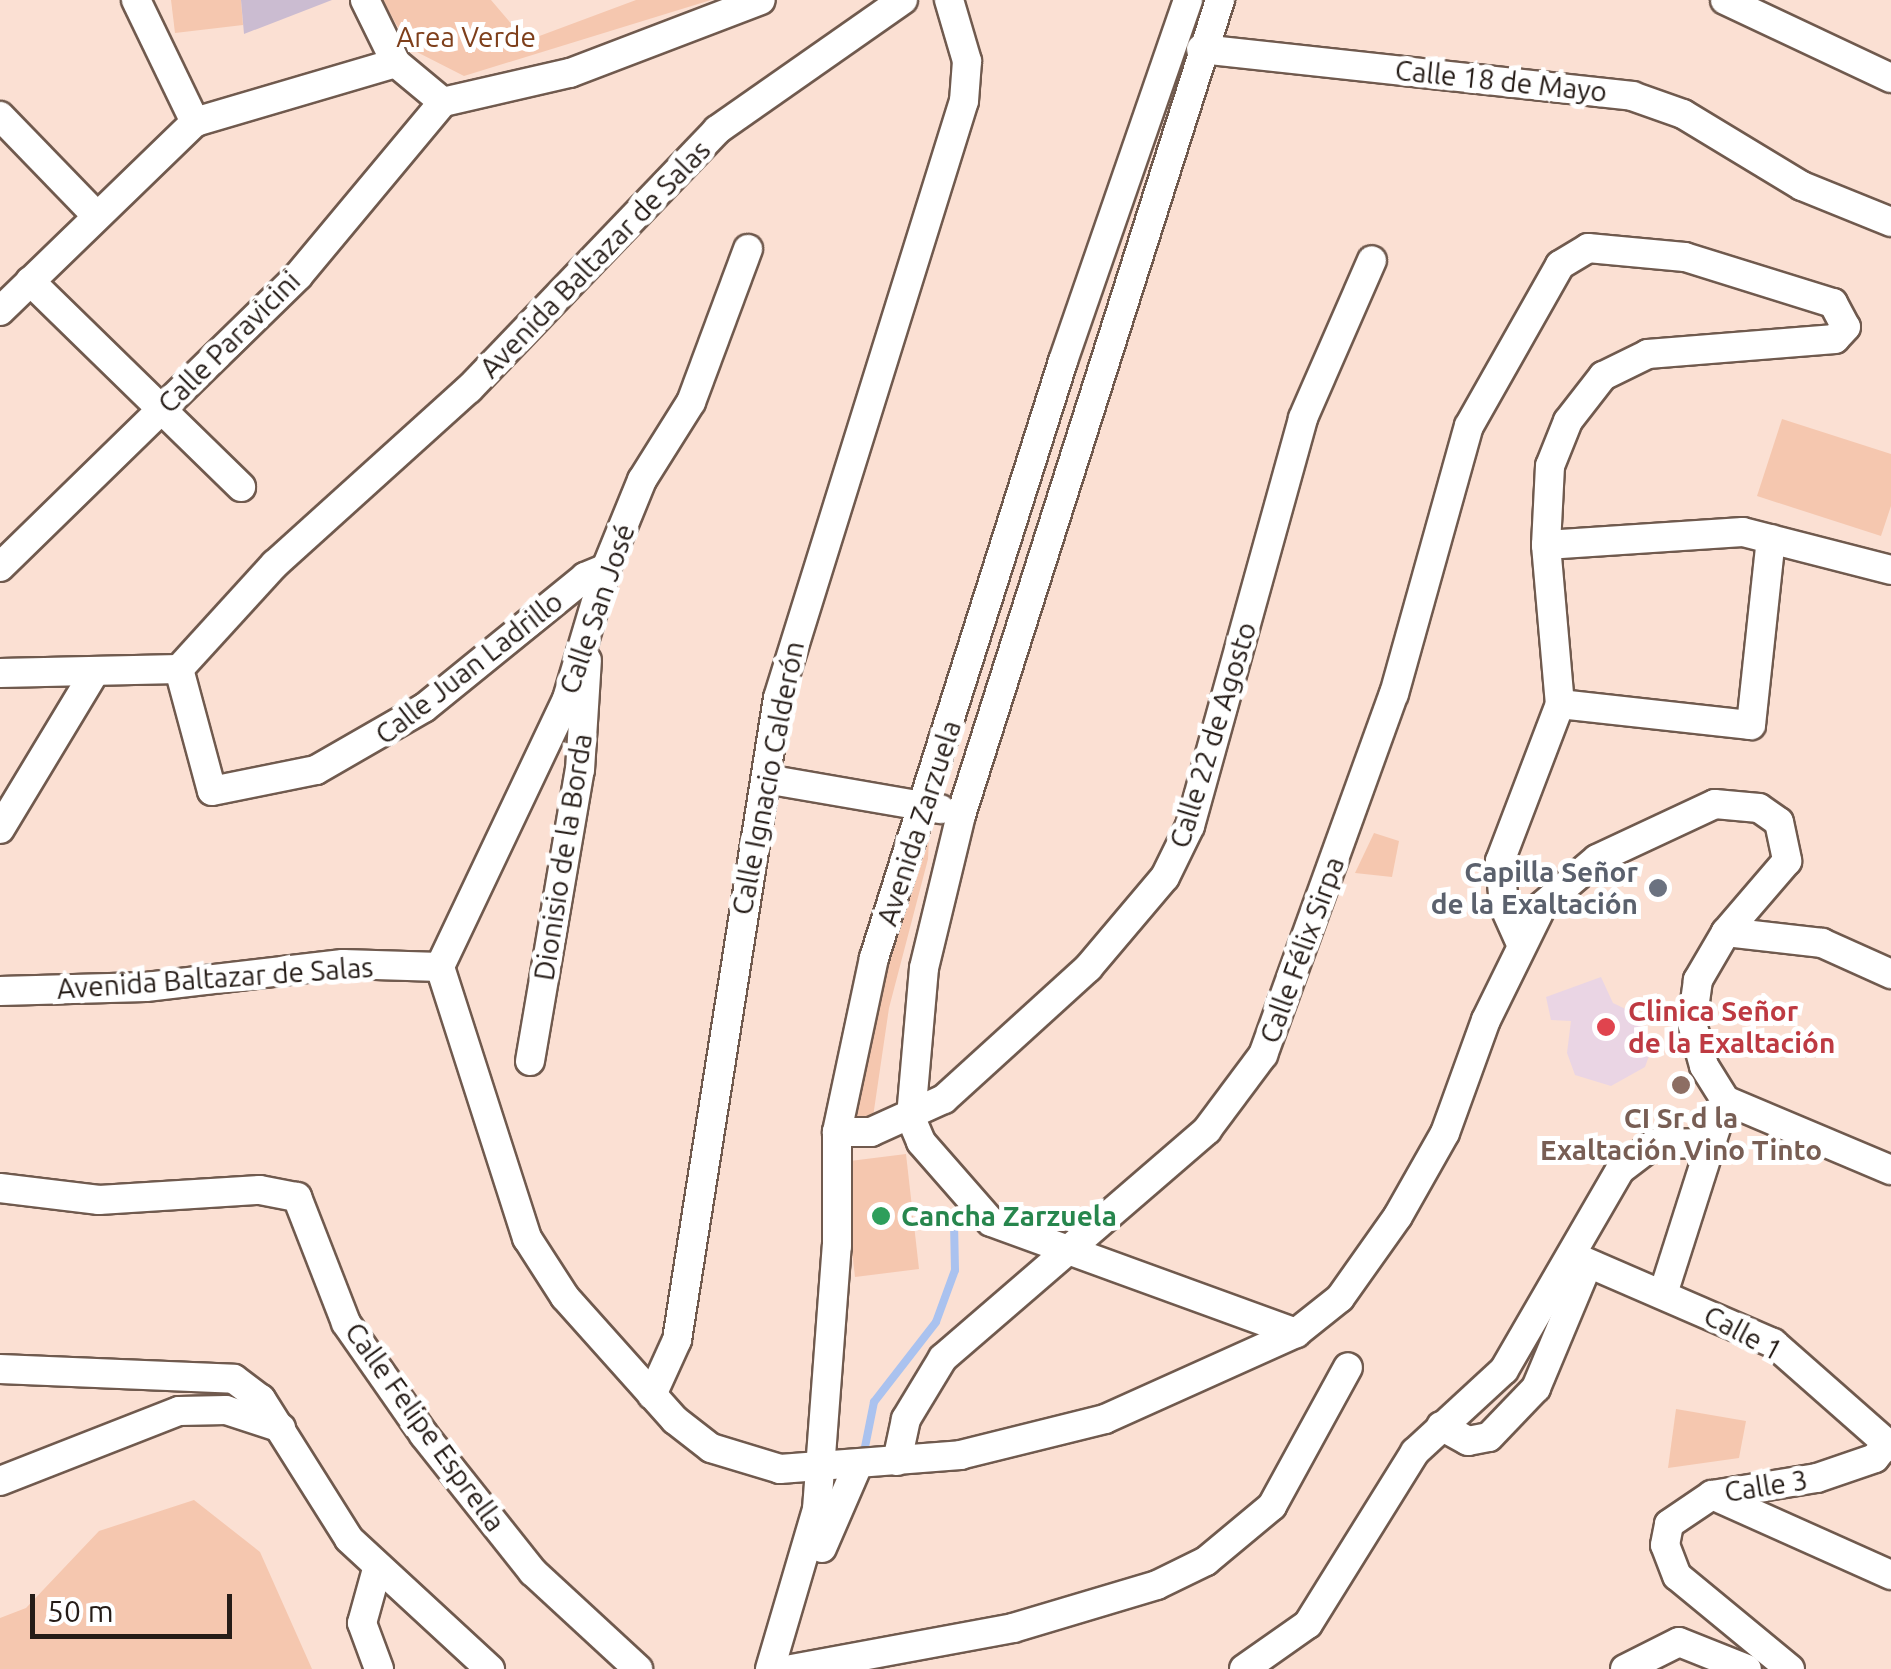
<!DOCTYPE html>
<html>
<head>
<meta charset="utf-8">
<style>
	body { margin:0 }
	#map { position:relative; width:1891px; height:1669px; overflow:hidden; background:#fbe0d3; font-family:Ubuntu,sans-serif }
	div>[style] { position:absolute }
	.medical>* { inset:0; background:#ead5e4 }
	.green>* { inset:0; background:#f5c7af }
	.stream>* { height:8px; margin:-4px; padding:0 4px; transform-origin:4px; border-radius:4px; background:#aac2ef }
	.building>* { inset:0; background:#cbbcd1 }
	.roads { filter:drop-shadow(2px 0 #705a4e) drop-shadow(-2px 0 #705a4e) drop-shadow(0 2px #705a4e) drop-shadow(0 -2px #705a4e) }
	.street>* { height:28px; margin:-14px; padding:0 14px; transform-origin:14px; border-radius:14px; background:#fff }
	.dots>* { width:28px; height:28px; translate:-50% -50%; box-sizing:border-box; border:5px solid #fff; border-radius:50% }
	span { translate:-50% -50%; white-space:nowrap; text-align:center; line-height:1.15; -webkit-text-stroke:10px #fff; paint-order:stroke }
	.park-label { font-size:28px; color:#7e3f1b }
	.street-label { font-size:28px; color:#251c17 }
	.worship-label { font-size:28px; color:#5b616d; font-weight:700 }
	.right { translate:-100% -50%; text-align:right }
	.health-label { font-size:28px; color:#be3a42; font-weight:700 }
	.left { translate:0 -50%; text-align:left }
	.education-label { font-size:28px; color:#785e54; font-weight:700 }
	.leisure-label { font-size:28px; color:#27864d; font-weight:700 }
	.scale { position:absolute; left:30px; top:1594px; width:202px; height:45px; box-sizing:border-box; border:5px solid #251c17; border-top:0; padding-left:12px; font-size:30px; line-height:35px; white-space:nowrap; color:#251c17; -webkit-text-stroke:8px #fff; paint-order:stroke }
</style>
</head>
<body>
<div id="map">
	<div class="medical">
		<div style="clip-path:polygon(1601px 977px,1613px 1003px,1636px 1014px,1650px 1053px,1645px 1067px,1611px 1086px,1575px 1075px,1567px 1053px,1571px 1021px,1551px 1020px,1546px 997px)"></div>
	</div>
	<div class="green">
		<div style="clip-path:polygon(171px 0,241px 0,243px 25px,175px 33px)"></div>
		<div style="clip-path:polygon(383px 0,491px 0,526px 41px,636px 0,711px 0,464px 76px,409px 48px)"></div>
		<div style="clip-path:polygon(1782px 419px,1891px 454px,1891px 506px,1881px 536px,1757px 496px)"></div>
		<div style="clip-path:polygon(918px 833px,929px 837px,928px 859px,889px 1008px,873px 1117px,859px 1124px,847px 1117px)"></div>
		<div style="clip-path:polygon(1374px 833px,1399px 841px,1392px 877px,1355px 873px)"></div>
		<div style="clip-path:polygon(906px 1154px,919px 1269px,855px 1277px,842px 1162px)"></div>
		<div style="clip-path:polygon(1676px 1409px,1746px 1421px,1739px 1458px,1668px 1468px)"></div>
		<div style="clip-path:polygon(194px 1500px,260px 1552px,312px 1669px,0 1669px,0 1618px,26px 1608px,99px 1531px)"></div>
	</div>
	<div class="stream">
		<div style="left:864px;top:1452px;width:51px;rotate:-78.7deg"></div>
		<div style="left:874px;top:1402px;width:101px;rotate:-52.2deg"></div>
		<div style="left:936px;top:1322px;width:55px;rotate:-69.9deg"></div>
		<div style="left:955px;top:1270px;width:48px;rotate:-91.2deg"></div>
	</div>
	<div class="building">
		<div style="clip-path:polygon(241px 0,332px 0,244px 34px)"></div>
	</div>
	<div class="roads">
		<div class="street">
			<div style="left:136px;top:0;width:136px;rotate:64.2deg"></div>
			<div style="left:365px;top:0;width:70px;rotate:63.8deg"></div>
			<div style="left:396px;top:63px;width:61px;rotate:39.7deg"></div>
			<div style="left:443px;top:102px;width:130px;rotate:-12.9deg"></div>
			<div style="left:570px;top:73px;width:204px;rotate:-20.9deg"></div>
			<div style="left:1220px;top:0;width:855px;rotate:107.63deg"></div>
			<div style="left:961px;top:815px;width:157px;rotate:103.6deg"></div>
			<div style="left:924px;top:968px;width:151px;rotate:95deg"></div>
			<div style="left:911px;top:1118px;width:26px;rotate:67deg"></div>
			<div style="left:921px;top:1142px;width:106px;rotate:48.8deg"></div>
			<div style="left:991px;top:1222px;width:325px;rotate:20deg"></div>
			<div style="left:1725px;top:0;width:183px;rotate:25.2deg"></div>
			<div style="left:1201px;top:49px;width:434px;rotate:6.2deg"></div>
			<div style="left:1632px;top:96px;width:54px;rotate:19.4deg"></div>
			<div style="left:1683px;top:114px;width:139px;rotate:31.2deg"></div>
			<div style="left:1802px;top:186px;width:96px;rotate:22deg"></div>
			<div style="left:0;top:116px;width:138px;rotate:45.9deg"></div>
			<div style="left:748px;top:249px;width:163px;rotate:110.4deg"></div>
			<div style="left:691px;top:402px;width:92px;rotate:122.1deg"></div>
			<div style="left:642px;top:480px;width:95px;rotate:112.2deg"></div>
			<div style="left:606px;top:568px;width:137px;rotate:106.6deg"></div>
			<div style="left:567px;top:699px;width:297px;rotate:115.4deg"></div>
			<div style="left:440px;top:967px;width:285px;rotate:72.2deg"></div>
			<div style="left:527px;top:1238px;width:70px;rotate:57.2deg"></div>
			<div style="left:565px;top:1297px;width:165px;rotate:48.2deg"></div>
			<div style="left:675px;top:1420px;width:46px;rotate:37.9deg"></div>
			<div style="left:711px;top:1448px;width:72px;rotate:16.9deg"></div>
			<div style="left:780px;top:1469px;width:181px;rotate:-4.4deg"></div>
			<div style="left:960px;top:1455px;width:149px;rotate:-13.9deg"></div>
			<div style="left:1105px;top:1419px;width:209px;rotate:-24.2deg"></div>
			<div style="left:1296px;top:1333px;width:56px;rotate:-38.5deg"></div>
			<div style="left:1340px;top:1298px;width:100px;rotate:-54.7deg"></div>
			<div style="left:1398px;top:1216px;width:95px;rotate:-60.5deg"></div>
			<div style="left:1445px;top:1133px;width:120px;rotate:-70.1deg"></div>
			<div style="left:1486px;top:1020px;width:127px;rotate:-63.8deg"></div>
			<div style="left:1542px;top:906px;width:72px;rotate:-40.5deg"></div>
			<div style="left:1597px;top:859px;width:130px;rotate:-25deg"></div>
			<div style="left:1715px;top:804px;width:44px;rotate:5.2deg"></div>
			<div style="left:1759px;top:808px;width:24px;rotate:35deg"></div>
			<div style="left:1779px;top:822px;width:40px;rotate:78deg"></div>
			<div style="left:1787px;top:861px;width:94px;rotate:130.7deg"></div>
			<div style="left:1726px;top:932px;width:56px;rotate:120.3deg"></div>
			<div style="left:1698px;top:980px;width:43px;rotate:97.9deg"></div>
			<div style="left:1692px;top:1023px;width:45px;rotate:74.4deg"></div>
			<div style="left:1704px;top:1066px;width:40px;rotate:58deg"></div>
			<div style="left:1725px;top:1100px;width:180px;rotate:22.9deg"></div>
			<div style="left:30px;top:281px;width:295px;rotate:44.3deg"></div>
			<div style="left:0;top:311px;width:272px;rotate:-44.1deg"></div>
			<div style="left:195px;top:122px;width:209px;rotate:-16.4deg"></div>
			<div style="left:1546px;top:545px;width:197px;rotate:-3.8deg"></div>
			<div style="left:1743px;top:532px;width:153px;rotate:14.4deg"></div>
			<div style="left:0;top:567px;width:417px;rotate:-44.3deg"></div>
			<div style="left:298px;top:276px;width:226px;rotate:-50.2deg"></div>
			<div style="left:179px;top:669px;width:126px;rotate:74.9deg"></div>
			<div style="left:212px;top:791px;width:106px;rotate:-11.4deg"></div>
			<div style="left:316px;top:770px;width:125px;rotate:-29.9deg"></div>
			<div style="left:424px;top:708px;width:208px;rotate:-39.1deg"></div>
			<div style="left:585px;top:577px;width:23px;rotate:-23deg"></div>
			<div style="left:0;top:673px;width:179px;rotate:-1.3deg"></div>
			<div style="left:179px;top:669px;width:142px;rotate:-47.6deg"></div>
			<div style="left:275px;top:564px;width:261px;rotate:-42.1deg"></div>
			<div style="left:469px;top:389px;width:359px;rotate:-46.2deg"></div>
			<div style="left:717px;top:130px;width:227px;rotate:-35deg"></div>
			<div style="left:1560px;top:704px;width:192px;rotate:6.3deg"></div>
			<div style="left:1751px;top:725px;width:187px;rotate:-83.9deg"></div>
			<div style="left:766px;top:779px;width:177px;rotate:9.8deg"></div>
			<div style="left:0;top:829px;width:180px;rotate:-58.9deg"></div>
			<div style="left:1726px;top:932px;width:97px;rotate:6.5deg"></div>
			<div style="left:1822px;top:943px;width:76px;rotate:24.2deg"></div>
			<div style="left:0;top:991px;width:146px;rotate:-1.6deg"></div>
			<div style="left:146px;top:987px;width:198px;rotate:-6.7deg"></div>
			<div style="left:343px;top:964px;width:97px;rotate:1.8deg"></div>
			<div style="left:530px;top:1061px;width:295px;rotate:-80.3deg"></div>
			<div style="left:580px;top:770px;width:110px;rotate:-86.4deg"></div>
			<div style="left:837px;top:1132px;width:34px"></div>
			<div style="left:871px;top:1132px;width:80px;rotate:-24.3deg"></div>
			<div style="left:944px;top:1099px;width:195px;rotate:-42.3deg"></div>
			<div style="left:1088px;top:968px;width:119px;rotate:-49.8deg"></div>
			<div style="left:1165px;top:877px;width:57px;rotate:-63.9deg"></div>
			<div style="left:1190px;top:826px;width:423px;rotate:-74.5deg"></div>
			<div style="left:1303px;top:418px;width:172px;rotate:-66.4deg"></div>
			<div style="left:0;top:1188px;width:100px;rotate:6.9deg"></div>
			<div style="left:99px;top:1200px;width:161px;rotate:-3.6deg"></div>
			<div style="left:260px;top:1190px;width:38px;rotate:11deg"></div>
			<div style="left:297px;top:1197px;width:135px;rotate:68.7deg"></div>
			<div style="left:346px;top:1323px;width:136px;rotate:55.1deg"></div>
			<div style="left:424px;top:1435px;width:175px;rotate:51.5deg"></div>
			<div style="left:533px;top:1572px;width:143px;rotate:42.7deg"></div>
			<div style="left:1572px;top:1256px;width:219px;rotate:23.4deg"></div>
			<div style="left:1773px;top:1343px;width:157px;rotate:41.4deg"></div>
			<div style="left:1663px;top:1294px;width:204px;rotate:-72.3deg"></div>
			<div style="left:0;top:1369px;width:234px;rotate:2.4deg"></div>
			<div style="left:234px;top:1379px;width:34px;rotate:37deg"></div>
			<div style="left:261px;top:1399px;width:165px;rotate:57.8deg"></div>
			<div style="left:349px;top:1539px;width:192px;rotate:42.7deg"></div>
			<div style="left:652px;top:1395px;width:60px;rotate:-65.6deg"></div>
			<div style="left:677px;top:1340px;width:650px;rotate:-81.06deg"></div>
			<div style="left:778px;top:698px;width:625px;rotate:-72.7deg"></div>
			<div style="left:964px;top:101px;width:40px;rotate:-85.7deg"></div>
			<div style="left:967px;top:61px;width:64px;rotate:-106.4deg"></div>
			<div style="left:1441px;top:1426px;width:31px;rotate:29deg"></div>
			<div style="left:1468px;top:1441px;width:21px;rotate:-11deg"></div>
			<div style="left:1489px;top:1437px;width:68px;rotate:-46.2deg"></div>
			<div style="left:1536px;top:1388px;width:132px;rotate:-67.3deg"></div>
			<div style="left:897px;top:1461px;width:43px;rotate:-77.9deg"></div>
			<div style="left:906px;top:1419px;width:71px;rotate:-58.8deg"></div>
			<div style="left:943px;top:1358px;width:349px;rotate:-40.8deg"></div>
			<div style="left:1207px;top:1130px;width:94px;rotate:-53.3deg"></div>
			<div style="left:1263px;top:1055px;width:384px;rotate:-70.1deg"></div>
			<div style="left:1394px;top:694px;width:278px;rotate:-74.4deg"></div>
			<div style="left:1469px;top:426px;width:185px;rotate:-60.5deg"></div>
			<div style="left:1560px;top:265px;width:33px;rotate:-31deg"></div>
			<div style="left:1588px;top:248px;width:97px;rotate:5.3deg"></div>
			<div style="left:1685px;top:257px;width:155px;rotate:17.3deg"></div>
			<div style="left:1833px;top:303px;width:27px;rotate:62deg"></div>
			<div style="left:1846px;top:327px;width:16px;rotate:133deg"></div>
			<div style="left:1835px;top:339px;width:188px;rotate:175.4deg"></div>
			<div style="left:1648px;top:354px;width:50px;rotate:153.9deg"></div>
			<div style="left:1603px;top:376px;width:57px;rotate:127.9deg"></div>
			<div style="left:1568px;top:421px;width:48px;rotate:111.8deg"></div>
			<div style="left:1550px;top:466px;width:79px;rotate:92.9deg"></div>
			<div style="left:1546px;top:545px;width:160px;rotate:85deg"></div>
			<div style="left:1560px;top:704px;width:168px;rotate:110.9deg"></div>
			<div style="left:1500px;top:861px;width:45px;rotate:84.9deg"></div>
			<div style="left:1504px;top:906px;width:42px;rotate:65.9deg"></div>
			<div style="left:0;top:1481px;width:192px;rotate:-21.4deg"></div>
			<div style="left:179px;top:1411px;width:47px;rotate:-1.2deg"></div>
			<div style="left:226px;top:1410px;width:58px;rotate:18.1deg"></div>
			<div style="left:1712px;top:1495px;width:196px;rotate:24.1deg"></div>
			<div style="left:822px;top:1548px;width:90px;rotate:-66.6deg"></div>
			<div style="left:377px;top:1569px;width:56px;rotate:105.5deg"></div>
			<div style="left:362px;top:1623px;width:49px;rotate:69.7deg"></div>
			<div style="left:770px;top:1669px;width:167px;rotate:-73.6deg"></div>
			<div style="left:817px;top:1509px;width:264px;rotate:-85.7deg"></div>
			<div style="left:837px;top:1246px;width:114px;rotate:-90deg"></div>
			<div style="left:837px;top:1132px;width:178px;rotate:-78deg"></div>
			<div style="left:874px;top:958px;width:626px;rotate:-72.43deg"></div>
			<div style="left:1063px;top:361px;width:382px;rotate:-70.9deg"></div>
			<div style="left:792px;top:1669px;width:225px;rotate:-10.5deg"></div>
			<div style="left:1013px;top:1628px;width:150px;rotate:-16.6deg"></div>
			<div style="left:1157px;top:1585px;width:55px;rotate:-26.1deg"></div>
			<div style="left:1206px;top:1561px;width:86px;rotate:-39.8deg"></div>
			<div style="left:1272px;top:1506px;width:158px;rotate:-61.3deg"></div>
			<div style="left:1244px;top:1669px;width:78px;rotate:-35.1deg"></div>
			<div style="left:1308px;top:1624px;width:203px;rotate:-58.1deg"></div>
			<div style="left:1415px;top:1452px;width:121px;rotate:-42.7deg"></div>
			<div style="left:1504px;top:1370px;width:231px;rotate:-59.9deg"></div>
			<div style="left:1620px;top:1170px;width:43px;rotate:-37.4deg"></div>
			<div style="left:1654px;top:1144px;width:52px;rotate:-1.1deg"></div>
			<div style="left:1625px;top:1669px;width:60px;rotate:-26.6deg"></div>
			<div style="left:1679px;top:1642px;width:73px;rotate:21.7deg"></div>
			<div style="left:1790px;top:1669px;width:146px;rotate:-140.5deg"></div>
			<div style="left:1677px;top:1576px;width:33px;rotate:-111deg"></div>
			<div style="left:1665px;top:1545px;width:21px;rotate:-79deg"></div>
			<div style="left:1669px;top:1524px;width:52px;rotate:-34deg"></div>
			<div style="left:1712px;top:1495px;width:106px;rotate:-9.2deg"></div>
			<div style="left:1817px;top:1478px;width:61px;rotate:-19deg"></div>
			<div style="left:1875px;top:1458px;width:16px;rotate:-52deg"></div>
		</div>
	</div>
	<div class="dots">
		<div style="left:1658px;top:888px;background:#6b7280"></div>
		<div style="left:1606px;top:1027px;background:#e0444e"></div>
		<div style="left:1681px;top:1085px;background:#8d6e63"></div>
		<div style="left:881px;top:1216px;background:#2e9e5b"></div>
	</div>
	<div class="park-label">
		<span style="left:466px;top:37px">Area Verde</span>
	</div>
	<div class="street-label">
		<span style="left:1501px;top:81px;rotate:6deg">Calle 18 de Mayo</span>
		<span style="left:595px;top:259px;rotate:-46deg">Avenida Baltazar de Salas</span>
		<span style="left:229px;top:342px;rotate:-45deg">Calle Paravicini</span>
		<span style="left:597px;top:609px;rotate:-71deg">Calle San José</span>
		<span style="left:469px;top:668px;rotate:-38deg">Calle Juan Ladrillo</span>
		<span style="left:1213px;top:735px;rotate:-73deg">Calle 22 de Agosto</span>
		<span style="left:768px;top:778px;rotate:-79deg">Calle Ignacio Calderón</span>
		<span style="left:919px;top:823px;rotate:-72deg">Avenida Zarzuela</span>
		<span style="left:563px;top:857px;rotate:-81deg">Dionisio de la Borda</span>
		<span style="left:1302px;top:950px;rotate:-70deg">Calle Félix Sirpa</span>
		<span style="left:215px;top:978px;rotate:-4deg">Avenida Baltazar de Salas</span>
		<span style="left:1743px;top:1333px;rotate:28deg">Calle 1</span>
		<span style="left:425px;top:1427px;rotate:54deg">Calle Felipe Esprella</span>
		<span style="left:1766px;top:1486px;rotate:-9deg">Calle 3</span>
	</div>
	<div class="worship-label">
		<span class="right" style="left:1638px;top:888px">Capilla Señor<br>de la Exaltación</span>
	</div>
	<div class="health-label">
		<span class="left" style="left:1628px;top:1027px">Clinica Señor<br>de la Exaltación</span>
	</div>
	<div class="education-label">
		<span style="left:1681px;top:1134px">CI Sr d la<br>Exaltación Vino Tinto</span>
	</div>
	<div class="leisure-label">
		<span class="left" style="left:901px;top:1216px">Cancha Zarzuela</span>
	</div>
	<div class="scale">50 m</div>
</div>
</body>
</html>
